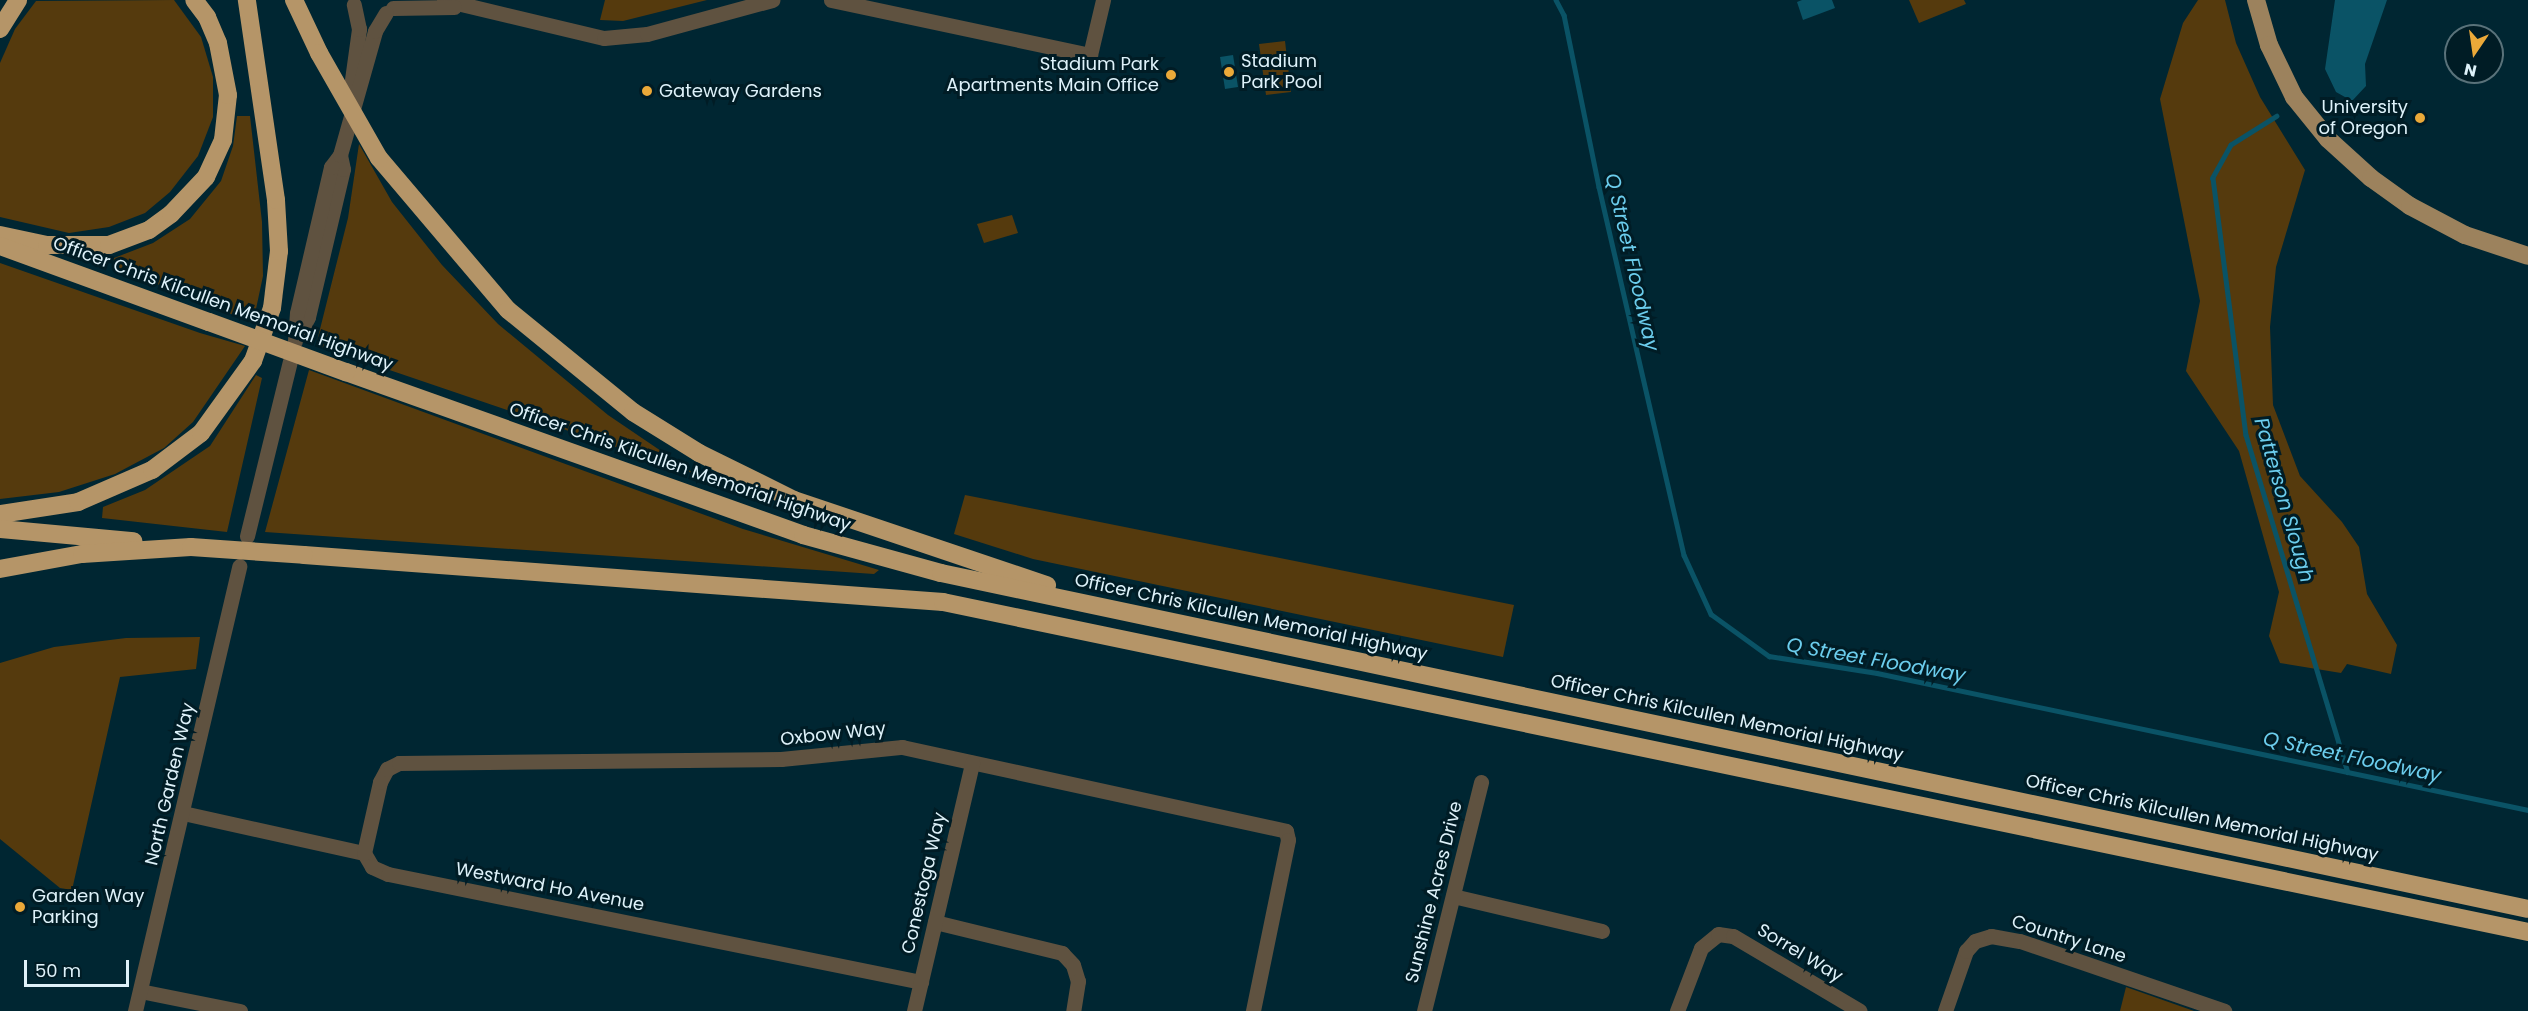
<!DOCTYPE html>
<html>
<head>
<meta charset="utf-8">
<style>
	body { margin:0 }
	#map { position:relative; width:2528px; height:1011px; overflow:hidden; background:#002632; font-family:Poppins,sans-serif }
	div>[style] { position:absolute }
	.green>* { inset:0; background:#553a0d }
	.water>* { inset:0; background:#0a5366 }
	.stream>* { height:4.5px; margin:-2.25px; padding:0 2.25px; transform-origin:2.25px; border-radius:2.25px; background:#0a5366 }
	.minor>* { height:15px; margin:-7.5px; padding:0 7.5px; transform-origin:7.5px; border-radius:7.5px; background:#5f5240 }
	.major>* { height:18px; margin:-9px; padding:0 9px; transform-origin:9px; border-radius:9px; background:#9c825d }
	.highway>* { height:18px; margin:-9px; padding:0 9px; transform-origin:9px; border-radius:9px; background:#b59568 }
	.highway-bridge>* { height:18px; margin:-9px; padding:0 9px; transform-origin:9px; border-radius:9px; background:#b59568 }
	.dots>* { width:16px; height:16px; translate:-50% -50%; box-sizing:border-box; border:3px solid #001c25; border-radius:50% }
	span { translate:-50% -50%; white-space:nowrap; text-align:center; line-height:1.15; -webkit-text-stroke:6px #001c25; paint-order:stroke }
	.poi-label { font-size:18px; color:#def2fa }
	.left { translate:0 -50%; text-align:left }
	.right { translate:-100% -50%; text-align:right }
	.street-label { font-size:18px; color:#def2fa }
	.water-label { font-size:20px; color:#6bcded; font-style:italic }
	.north { position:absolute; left:2444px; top:24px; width:60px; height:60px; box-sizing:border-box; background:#001c25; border:2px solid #59727a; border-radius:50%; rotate:193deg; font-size:16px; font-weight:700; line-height:24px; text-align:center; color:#def2fa }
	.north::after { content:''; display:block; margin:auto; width:21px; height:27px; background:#eba939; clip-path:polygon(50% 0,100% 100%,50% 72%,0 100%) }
	.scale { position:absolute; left:24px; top:960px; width:105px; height:27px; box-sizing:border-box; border:3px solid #def2fa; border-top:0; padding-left:8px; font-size:18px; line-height:21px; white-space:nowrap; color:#def2fa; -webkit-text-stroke:4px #001c25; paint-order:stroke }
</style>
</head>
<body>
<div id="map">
	<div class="green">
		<div style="clip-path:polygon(174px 0,201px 37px,213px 77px,213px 117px,198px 156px,170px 192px,145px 213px,109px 227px,69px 233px,0 217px,0 63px,15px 29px,36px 1px)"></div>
		<div style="clip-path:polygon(605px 0,707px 0,623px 21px,600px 20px)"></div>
		<div style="clip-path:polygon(1909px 0,1964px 0,1966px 4px,1919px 23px)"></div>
		<div style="clip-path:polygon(2198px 0,2225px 0,2236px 43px,2260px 97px,2305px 170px,2276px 267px,2270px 327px,2273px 405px,2300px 476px,2342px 522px,2359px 547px,2367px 594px,2397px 645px,2391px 674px,2347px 664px,2341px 673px,2280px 663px,2269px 636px,2279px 592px,2239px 451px,2186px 371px,2200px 301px,2160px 99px,2183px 23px)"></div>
		<div style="clip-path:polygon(1285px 41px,1291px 92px,1266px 95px,1259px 44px)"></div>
		<div style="clip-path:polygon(237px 116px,250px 116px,262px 222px,263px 276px,253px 323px,113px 266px,114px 258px,153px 243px,190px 219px,221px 181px,233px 146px)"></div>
		<div style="clip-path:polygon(359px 144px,392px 202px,442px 265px,498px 324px,608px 415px,695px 474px,316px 345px,348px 218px)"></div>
		<div style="clip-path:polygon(1012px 215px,1018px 233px,984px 243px,977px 224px)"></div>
		<div style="clip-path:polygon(0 263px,200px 333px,245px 346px,193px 422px,164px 448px,115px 474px,59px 492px,0 499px)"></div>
		<div style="clip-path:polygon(309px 370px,743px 529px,879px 570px,874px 574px,265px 532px)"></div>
		<div style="clip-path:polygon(256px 375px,262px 378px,227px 532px,102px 518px,103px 507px,145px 490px,210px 446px)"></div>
		<div style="clip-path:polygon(965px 495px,1514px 605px,1503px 657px,1033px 559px,954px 534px)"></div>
		<div style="clip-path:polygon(200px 637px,196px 669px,120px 677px,72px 890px,60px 888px,0 839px,0 663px,54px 647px,126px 638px)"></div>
		<div style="clip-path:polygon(2126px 987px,2194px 1011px,2120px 1011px)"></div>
	</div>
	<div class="water">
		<div style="clip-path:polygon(1802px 0,1832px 0,1835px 8px,1803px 20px,1797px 2px)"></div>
		<div style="clip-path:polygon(2335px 0,2387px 0,2365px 64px,2366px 86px,2352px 101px,2336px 92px,2325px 69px)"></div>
		<div style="clip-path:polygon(1233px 55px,1238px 87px,1225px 89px,1220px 57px)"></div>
	</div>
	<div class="stream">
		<div style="left:1556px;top:0;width:17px;rotate:62deg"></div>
		<div style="left:1564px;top:15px;width:176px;rotate:78.5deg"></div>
		<div style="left:1599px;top:187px;width:378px;rotate:77deg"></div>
		<div style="left:1684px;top:555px;width:65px;rotate:65.4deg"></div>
		<div style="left:1711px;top:614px;width:72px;rotate:35.9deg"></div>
		<div style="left:1769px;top:656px;width:109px;rotate:8.9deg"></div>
		<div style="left:1877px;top:673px;width:665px;rotate:11.88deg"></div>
		<div style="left:2277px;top:116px;width:54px;rotate:147.8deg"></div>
		<div style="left:2231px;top:145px;width:38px;rotate:119deg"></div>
		<div style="left:2213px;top:178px;width:259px;rotate:82.7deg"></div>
		<div style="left:2246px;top:435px;width:352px;rotate:73.2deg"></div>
	</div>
	<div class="minor">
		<div style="left:444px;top:0;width:164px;rotate:13.4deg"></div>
		<div style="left:604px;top:38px;width:43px;rotate:-5.3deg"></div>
		<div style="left:647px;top:34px;width:130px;rotate:-15.2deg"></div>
		<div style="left:831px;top:0;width:265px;rotate:12deg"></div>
		<div style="left:1090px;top:55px;width:57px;rotate:-76.7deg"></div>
		<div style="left:393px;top:8px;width:61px;rotate:-0.9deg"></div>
		<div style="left:350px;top:94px;width:66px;rotate:-82.1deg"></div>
		<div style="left:359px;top:29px;width:25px;rotate:-102deg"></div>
		<div style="left:298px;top:336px;width:21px;rotate:-62deg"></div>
		<div style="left:308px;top:317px;width:152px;rotate:-76.7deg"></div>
		<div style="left:343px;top:169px;width:14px;rotate:-102deg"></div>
		<div style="left:295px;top:341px;width:28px;rotate:-86deg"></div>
		<div style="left:297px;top:313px;width:150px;rotate:-76.9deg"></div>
		<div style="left:331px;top:167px;width:15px;rotate:-53deg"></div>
		<div style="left:340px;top:155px;width:129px;rotate:-74.2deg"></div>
		<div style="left:375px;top:31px;width:21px;rotate:-59deg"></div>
		<div style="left:247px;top:536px;width:180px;rotate:-76.2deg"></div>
		<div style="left:183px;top:813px;width:185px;rotate:12.5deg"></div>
		<div style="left:364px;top:853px;width:16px;rotate:60deg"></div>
		<div style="left:372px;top:867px;width:17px;rotate:24deg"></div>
		<div style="left:388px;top:874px;width:544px;rotate:11.45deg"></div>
		<div style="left:364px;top:853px;width:73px;rotate:-77.3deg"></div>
		<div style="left:380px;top:782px;width:15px;rotate:-62deg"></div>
		<div style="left:387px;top:769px;width:13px;rotate:-27deg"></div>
		<div style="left:399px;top:763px;width:382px;rotate:-0.6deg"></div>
		<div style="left:781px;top:759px;width:122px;rotate:-5.7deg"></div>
		<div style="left:902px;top:747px;width:393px;rotate:12.3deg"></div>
		<div style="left:1286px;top:831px;width:9px;rotate:77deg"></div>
		<div style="left:1288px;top:840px;width:175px;rotate:101.6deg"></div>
		<div style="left:1453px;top:896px;width:153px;rotate:13.2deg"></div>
		<div style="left:935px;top:922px;width:131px;rotate:13.7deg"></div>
		<div style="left:1062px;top:953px;width:16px;rotate:47deg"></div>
		<div style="left:1073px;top:965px;width:17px;rotate:73deg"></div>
		<div style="left:1078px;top:981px;width:30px;rotate:99deg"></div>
		<div style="left:140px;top:991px;width:102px;rotate:11.3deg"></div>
		<div style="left:135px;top:1011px;width:457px;rotate:-76.8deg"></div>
		<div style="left:914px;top:1011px;width:255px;rotate:-76.8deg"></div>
		<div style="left:1424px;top:1011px;width:236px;rotate:-76deg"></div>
		<div style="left:1677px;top:1011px;width:67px;rotate:-69.1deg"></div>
		<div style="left:1701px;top:948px;width:22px;rotate:-39deg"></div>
		<div style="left:1718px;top:934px;width:15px;rotate:8deg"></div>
		<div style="left:1733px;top:936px;width:147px;rotate:30.6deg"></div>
		<div style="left:1945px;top:1011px;width:64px;rotate:-70.7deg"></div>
		<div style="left:1966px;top:951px;width:13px;rotate:-48deg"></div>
		<div style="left:1975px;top:941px;width:17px;rotate:-17deg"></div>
		<div style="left:1991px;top:936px;width:29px;rotate:10deg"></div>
		<div style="left:2020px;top:941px;width:216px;rotate:18.9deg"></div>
	</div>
	<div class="major">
		<div style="left:2256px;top:0;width:47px;rotate:73.9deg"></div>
		<div style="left:2269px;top:45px;width:58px;rotate:64.3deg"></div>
		<div style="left:2294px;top:97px;width:54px;rotate:51deg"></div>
		<div style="left:2328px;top:139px;width:58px;rotate:42.2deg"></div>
		<div style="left:2371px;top:178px;width:48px;rotate:35.7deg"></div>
		<div style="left:2410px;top:206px;width:62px;rotate:27.8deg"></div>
		<div style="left:2465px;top:235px;width:66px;rotate:18.4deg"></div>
	</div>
	<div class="highway">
		<div style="left:294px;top:0;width:59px;rotate:64.7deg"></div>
		<div style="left:0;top:29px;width:34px;rotate:-58deg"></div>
		<div style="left:379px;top:158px;width:199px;rotate:49.7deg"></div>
		<div style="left:508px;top:310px;width:161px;rotate:39.2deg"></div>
		<div style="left:633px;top:412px;width:78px;rotate:31.8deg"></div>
		<div style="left:699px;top:453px;width:106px;rotate:26.3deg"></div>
		<div style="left:794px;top:500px;width:267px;rotate:18.6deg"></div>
		<div style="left:0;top:235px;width:48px;rotate:12deg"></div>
		<div style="left:47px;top:245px;width:62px"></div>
		<div style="left:109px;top:245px;width:43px;rotate:-20.6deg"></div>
		<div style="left:149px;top:230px;width:27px;rotate:-36deg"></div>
		<div style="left:171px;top:214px;width:51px;rotate:-46.6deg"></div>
		<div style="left:206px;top:177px;width:41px;rotate:-65.3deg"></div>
		<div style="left:223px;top:140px;width:45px;rotate:-83.7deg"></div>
		<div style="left:228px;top:95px;width:53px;rotate:-100.9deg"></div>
		<div style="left:218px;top:43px;width:28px;rotate:-113deg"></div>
		<div style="left:207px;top:17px;width:21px;rotate:-127deg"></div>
		<div style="left:0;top:246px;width:222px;rotate:20deg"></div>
		<div style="left:346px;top:372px;width:485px;rotate:19.6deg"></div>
		<div style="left:803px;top:535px;width:143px;rotate:15.4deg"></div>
		<div style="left:941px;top:573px;width:1622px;rotate:11.95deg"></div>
		<div style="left:0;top:514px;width:79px;rotate:-8.7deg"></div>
		<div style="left:78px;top:502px;width:81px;rotate:-23.4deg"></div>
		<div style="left:152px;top:470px;width:61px;rotate:-37.1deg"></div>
		<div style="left:201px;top:433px;width:89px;rotate:-54.2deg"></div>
		<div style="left:253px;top:361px;width:56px;rotate:-70.3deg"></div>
		<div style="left:272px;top:308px;width:57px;rotate:-83deg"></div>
		<div style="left:279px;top:251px;width:51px;rotate:-93.4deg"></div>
		<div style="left:276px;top:200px;width:202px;rotate:-98.3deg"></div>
		<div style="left:0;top:529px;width:134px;rotate:5.2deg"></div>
		<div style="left:304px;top:555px;width:641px;rotate:4.21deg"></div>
		<div style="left:943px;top:602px;width:1619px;rotate:11.76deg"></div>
		<div style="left:0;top:569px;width:83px;rotate:-10.4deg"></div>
		<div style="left:82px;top:554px;width:109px;rotate:-3.7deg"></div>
	</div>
	<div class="highway-bridge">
		<div style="left:319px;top:53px;width:121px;rotate:60.3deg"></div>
		<div style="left:209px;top:322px;width:146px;rotate:20.1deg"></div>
		<div style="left:191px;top:547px;width:113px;rotate:4deg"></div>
	</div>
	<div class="dots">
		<div style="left:1229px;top:72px;background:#eba939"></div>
		<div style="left:1171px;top:75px;background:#eba939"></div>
		<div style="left:647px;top:91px;background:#eba939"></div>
		<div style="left:2420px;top:118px;background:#eba939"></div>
		<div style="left:20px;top:907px;background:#eba939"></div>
	</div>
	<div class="poi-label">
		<span class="left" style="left:1241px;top:72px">Stadium<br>Park Pool</span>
		<span class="right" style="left:1159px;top:75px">Stadium Park<br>Apartments Main Office</span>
		<span class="left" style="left:659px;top:91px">Gateway Gardens</span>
		<span class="right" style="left:2408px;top:118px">University<br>of Oregon</span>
		<span class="left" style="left:32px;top:907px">Garden Way<br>Parking</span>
	</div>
	<div class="street-label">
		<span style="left:223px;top:304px;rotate:20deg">Officer Chris Kilcullen Memorial Highway</span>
		<span style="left:680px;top:467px;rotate:19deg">Officer Chris Kilcullen Memorial Highway</span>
		<span style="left:1251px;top:617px;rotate:12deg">Officer Chris Kilcullen Memorial Highway</span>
		<span style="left:1727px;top:718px;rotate:12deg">Officer Chris Kilcullen Memorial Highway</span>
		<span style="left:833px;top:734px;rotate:-6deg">Oxbow Way</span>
		<span style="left:170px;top:784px;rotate:-77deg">North Garden Way</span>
		<span style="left:2202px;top:818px;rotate:12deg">Officer Chris Kilcullen Memorial Highway</span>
		<span style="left:924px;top:883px;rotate:-77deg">Conestoga Way</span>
		<span style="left:550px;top:887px;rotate:11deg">Westward Ho Avenue</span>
		<span style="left:1434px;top:892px;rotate:-76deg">Sunshine Acres Drive</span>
		<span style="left:2069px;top:939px;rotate:18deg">Country Lane</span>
		<span style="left:1800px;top:953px;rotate:31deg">Sorrel Way</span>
	</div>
	<div class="water-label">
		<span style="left:1632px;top:262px;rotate:77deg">Q Street Floodway</span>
		<span style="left:2284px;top:500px;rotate:74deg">Patterson Slough</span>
		<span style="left:1876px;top:660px;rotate:10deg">Q Street Floodway</span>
		<span style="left:2352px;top:757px;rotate:12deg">Q Street Floodway</span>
	</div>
	<div class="north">N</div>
	<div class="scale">50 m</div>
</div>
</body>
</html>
